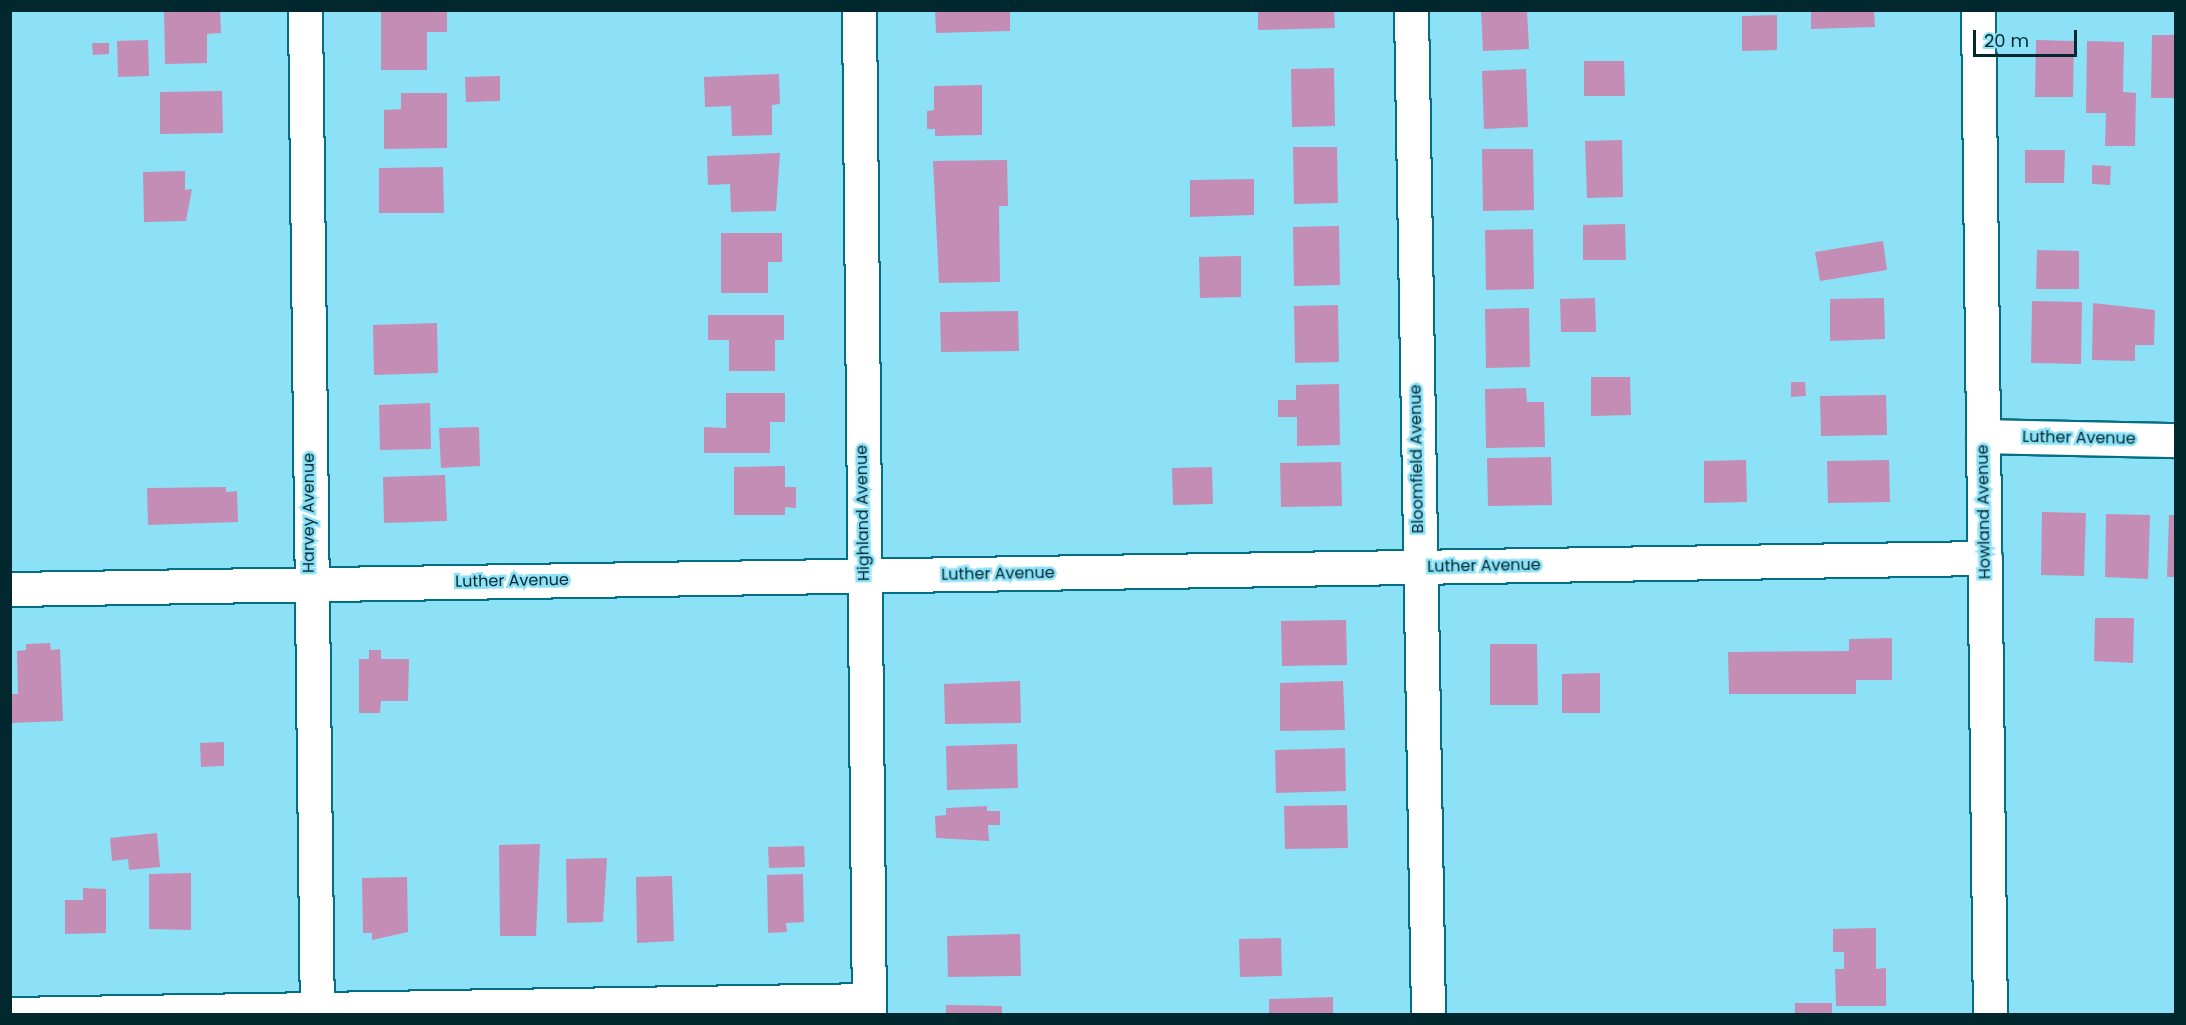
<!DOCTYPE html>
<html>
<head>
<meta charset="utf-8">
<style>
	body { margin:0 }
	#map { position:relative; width:2186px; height:1025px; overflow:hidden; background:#8de1f7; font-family:Poppins,sans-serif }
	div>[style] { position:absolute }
	.building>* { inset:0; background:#c48db6 }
	.roads { filter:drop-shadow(2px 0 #046f82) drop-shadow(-2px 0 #046f82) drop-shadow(0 2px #046f82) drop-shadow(0 -2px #046f82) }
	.minor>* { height:33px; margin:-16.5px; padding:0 16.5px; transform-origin:16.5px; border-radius:16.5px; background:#fff }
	span { translate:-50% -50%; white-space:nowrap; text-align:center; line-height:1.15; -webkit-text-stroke:5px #8de1f7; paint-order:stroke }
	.street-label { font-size:16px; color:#01272f }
	.frame { position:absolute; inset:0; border:12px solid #01272f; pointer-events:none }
	.scale { position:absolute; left:1973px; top:30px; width:104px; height:27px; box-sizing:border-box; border:3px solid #01272f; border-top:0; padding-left:8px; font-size:18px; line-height:21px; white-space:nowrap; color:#01272f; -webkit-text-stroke:4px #8de1f7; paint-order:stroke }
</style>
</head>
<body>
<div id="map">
	<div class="building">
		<div style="clip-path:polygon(164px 10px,220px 10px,221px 33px,207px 34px,207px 63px,165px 64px)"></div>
		<div style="clip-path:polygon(381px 10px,447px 10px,447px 32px,427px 32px,427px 70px,381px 70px)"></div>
		<div style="clip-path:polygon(935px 10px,1010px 10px,1010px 31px,936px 33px)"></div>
		<div style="clip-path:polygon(1258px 10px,1334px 10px,1335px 28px,1258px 30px)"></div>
		<div style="clip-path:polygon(1481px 10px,1527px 10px,1529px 49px,1483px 51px)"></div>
		<div style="clip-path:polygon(1811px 10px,1874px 10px,1875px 27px,1811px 29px)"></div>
		<div style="clip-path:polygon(1777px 15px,1777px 50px,1742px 51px,1742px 16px)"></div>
		<div style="clip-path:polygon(2152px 35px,2176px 35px,2176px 98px,2151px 98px)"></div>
		<div style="clip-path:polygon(148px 40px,149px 76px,118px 77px,117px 41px)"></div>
		<div style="clip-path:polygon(2036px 40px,2074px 41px,2073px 97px,2035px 97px)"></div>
		<div style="clip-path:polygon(2087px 41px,2124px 42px,2123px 92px,2136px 93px,2135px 146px,2105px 146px,2106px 113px,2086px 113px)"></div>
		<div style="clip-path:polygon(92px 43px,109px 43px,109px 54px,93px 55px)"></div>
		<div style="clip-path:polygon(1584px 61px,1624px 61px,1625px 96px,1584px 96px)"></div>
		<div style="clip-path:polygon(1334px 68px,1335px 126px,1292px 127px,1291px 69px)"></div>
		<div style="clip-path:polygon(1526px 69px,1528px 127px,1484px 129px,1482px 71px)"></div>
		<div style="clip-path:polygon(779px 74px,780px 104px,772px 105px,772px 135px,732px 136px,731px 106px,705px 107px,704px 77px)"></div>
		<div style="clip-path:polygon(500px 76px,500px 101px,466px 102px,465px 77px)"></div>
		<div style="clip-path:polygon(982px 85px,982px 135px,935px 136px,935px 129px,927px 129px,927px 111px,934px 110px,934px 86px)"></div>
		<div style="clip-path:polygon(222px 91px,223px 133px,160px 134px,160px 92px)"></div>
		<div style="clip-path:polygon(401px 93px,447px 93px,447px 148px,384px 149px,384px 110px,401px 109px)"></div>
		<div style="clip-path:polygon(1622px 140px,1623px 197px,1587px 198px,1585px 141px)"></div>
		<div style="clip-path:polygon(1293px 147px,1337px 147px,1338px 203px,1294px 204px)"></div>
		<div style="clip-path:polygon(1482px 149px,1533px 149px,1534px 210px,1483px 211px)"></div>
		<div style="clip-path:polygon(2025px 150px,2065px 150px,2064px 183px,2025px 183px)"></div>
		<div style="clip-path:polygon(780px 153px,776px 211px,731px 212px,730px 184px,708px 185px,707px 156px)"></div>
		<div style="clip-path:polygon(1007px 160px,1008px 206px,999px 206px,1000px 282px,939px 283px,933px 161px)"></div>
		<div style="clip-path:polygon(2092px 165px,2111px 166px,2110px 185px,2092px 184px)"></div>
		<div style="clip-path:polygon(443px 167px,444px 213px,379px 213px,379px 168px)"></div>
		<div style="clip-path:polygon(185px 171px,185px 190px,192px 189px,186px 221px,144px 222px,143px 172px)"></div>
		<div style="clip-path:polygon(1254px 179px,1254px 215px,1190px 217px,1190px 180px)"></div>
		<div style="clip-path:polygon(1625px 224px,1626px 260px,1583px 260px,1583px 225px)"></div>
		<div style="clip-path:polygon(1339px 226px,1340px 285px,1294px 286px,1293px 227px)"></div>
		<div style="clip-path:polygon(1533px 229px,1534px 289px,1486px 290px,1485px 230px)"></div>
		<div style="clip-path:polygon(721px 233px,782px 233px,782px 262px,768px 262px,768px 293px,721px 293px)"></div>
		<div style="clip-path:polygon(1883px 241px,1887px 270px,1820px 281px,1815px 252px)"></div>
		<div style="clip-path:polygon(2037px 250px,2079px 251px,2079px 289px,2036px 289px)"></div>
		<div style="clip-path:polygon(1241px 256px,1241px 297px,1200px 298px,1199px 257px)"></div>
		<div style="clip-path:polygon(1595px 298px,1596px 332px,1561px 332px,1560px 299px)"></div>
		<div style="clip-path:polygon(1884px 298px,1885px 339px,1830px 341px,1830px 299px)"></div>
		<div style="clip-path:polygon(2032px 301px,2082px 302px,2081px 364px,2031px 363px)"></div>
		<div style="clip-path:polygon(2093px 303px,2155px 310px,2154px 345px,2135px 345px,2135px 361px,2092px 360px)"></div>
		<div style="clip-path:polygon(1338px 305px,1339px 362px,1295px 363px,1294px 306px)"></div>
		<div style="clip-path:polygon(1529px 308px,1530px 367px,1486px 368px,1485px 309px)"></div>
		<div style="clip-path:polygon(1018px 311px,1019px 351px,941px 352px,940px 312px)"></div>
		<div style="clip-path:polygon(708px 315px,784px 315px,784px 340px,775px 340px,775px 371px,729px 371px,729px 340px,708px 340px)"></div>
		<div style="clip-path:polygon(437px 323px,438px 373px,374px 375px,373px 325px)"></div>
		<div style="clip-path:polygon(1591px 377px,1630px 377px,1631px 415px,1591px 416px)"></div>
		<div style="clip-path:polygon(1791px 382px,1805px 382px,1806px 396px,1791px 397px)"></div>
		<div style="clip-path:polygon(1339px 384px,1340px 445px,1297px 446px,1297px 417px,1278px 417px,1278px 400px,1296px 400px,1296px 385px)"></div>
		<div style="clip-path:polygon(1526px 388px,1527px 402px,1544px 402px,1545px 447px,1486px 448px,1485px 389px)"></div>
		<div style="clip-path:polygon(726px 393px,785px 393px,785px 422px,770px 422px,770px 453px,704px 453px,704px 427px,726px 428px)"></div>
		<div style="clip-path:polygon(1886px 395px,1887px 435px,1821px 436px,1820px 396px)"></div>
		<div style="clip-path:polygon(430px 403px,431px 449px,380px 450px,379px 405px)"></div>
		<div style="clip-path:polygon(479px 427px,480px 466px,441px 468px,439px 428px)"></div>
		<div style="clip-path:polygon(1551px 457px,1552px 505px,1488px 506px,1487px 458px)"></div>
		<div style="clip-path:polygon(1746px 460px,1747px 502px,1704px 503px,1704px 461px)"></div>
		<div style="clip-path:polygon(1889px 460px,1890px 502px,1828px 503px,1827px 461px)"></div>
		<div style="clip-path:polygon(1341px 462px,1342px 506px,1281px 507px,1280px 463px)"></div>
		<div style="clip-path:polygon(785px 466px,785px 487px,796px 487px,796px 508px,785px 507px,785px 515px,734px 515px,734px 467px)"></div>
		<div style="clip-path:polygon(1212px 467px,1213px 504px,1173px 505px,1172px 468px)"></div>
		<div style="clip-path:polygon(445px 475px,447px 521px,384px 523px,383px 477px)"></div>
		<div style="clip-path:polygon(226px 487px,226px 492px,237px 491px,238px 522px,148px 525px,147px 488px)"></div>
		<div style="clip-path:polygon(2042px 512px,2086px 513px,2084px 576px,2041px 575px)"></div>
		<div style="clip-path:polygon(2106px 514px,2150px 515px,2148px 579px,2105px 577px)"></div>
		<div style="clip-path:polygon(2169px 515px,2176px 515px,2176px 577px,2167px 577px)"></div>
		<div style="clip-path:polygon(2095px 618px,2134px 618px,2133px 663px,2094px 661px)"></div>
		<div style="clip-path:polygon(1346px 620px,1347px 665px,1282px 666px,1281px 621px)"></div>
		<div style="clip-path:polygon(1892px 638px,1892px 680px,1856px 680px,1856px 694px,1729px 694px,1728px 652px,1849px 651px,1849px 639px)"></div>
		<div style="clip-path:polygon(50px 643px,51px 650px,60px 649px,63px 721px,10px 723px,10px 694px,18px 694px,17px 651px,26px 650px,26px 644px)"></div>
		<div style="clip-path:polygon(1490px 644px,1537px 644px,1538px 705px,1490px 705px)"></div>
		<div style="clip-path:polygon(369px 650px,381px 650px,381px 659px,409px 659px,408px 701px,381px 701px,380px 713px,359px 713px,359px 659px,369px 659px)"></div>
		<div style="clip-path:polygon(1600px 673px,1600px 713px,1562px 713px,1562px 674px)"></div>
		<div style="clip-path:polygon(1020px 681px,1021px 723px,945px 724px,944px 684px)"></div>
		<div style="clip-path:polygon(1343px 681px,1345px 730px,1280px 731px,1280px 683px)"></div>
		<div style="clip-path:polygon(224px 742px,224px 766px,201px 767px,200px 743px)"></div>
		<div style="clip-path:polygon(1017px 744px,1018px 788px,947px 790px,946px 746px)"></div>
		<div style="clip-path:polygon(1345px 748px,1346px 791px,1276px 793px,1275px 750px)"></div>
		<div style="clip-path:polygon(1347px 805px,1348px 848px,1285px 849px,1284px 806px)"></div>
		<div style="clip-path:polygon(987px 806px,987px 811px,1000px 811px,1000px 825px,988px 825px,989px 841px,936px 838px,935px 816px,946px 815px,946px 808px)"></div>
		<div style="clip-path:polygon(157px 833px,160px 867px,129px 870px,128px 859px,112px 861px,110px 838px)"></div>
		<div style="clip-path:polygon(540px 844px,536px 936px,500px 936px,499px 845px)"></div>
		<div style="clip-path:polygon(804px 846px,805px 867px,769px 868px,768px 847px)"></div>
		<div style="clip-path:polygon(607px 858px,603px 922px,567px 923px,566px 859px)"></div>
		<div style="clip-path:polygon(191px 873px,191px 930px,149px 929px,149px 874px)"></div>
		<div style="clip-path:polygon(803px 874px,804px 922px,786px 923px,787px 932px,768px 933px,767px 875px)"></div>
		<div style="clip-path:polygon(672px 876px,674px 941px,637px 943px,636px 877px)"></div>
		<div style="clip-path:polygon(407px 877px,408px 932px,372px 940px,372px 933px,363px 933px,362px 878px)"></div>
		<div style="clip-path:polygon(83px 888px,106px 889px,106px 933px,65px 934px,65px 900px,83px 900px)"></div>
		<div style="clip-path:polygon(1876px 928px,1876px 969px,1886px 968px,1886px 1006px,1836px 1006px,1835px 969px,1844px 969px,1844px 952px,1833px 952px,1833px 929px)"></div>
		<div style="clip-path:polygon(1020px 934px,1021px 976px,948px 977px,947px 936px)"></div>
		<div style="clip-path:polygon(1281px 938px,1282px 976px,1240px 977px,1239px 939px)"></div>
		<div style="clip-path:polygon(1333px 997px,1333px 1014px,1269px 1014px,1269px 999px)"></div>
		<div style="clip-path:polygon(1795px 1003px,1832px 1003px,1832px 1014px,1795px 1014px)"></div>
		<div style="clip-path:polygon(946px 1005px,1002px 1006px,1002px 1014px,946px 1014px)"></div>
	</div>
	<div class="roads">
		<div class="minor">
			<div style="left:305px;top:10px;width:1004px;rotate:89.32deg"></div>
			<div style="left:859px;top:10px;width:1004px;rotate:89.43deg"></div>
			<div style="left:1411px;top:10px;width:1004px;rotate:89.03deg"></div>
			<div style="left:1978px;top:10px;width:1004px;rotate:89.32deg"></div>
			<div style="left:1983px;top:436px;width:193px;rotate:1.2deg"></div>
			<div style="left:10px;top:589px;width:1975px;rotate:-0.9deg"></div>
			<div style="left:10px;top:1014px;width:859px;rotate:-0.93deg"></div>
		</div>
	</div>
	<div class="street-label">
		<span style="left:2079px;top:438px;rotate:1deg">Luther Avenue</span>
		<span style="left:1417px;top:459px;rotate:-91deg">Bloomfield Avenue</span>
		<span style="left:1984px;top:512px;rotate:-91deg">Howland Avenue</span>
		<span style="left:309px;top:513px;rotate:-90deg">Harvey Avenue</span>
		<span style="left:863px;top:513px;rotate:-91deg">Highland Avenue</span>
		<span style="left:1484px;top:566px;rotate:-1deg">Luther Avenue</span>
		<span style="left:998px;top:574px;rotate:-1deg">Luther Avenue</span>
		<span style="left:512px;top:581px;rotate:-1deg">Luther Avenue</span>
	</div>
	<div class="frame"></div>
	<div class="scale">20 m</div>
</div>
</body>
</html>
